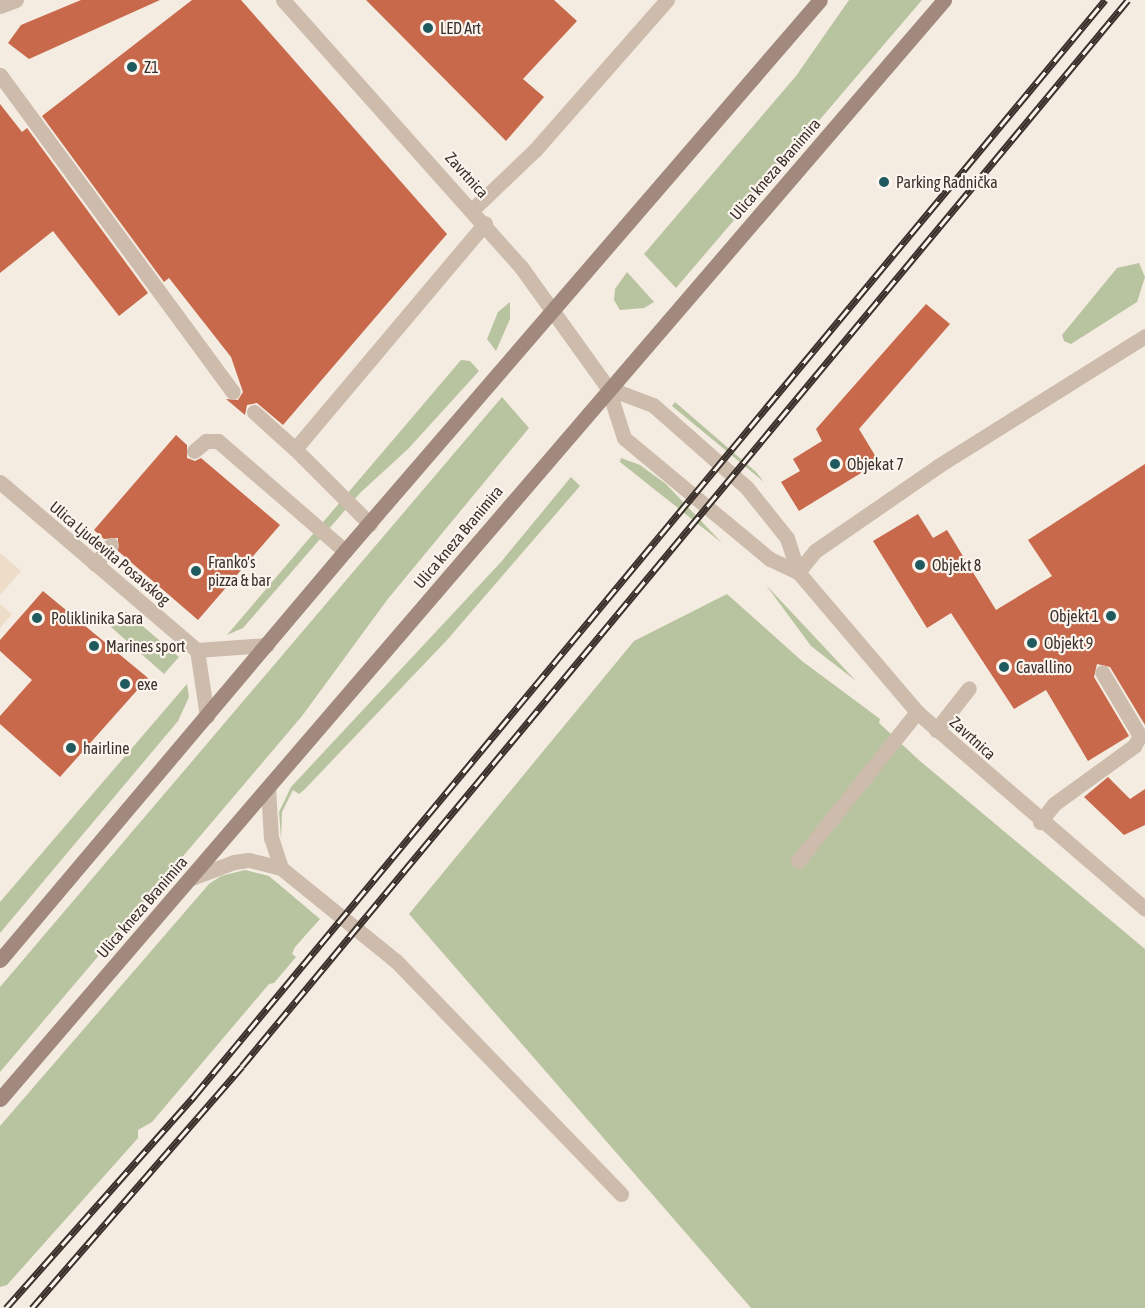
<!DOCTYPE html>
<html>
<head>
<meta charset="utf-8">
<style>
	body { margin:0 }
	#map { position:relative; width:1145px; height:1308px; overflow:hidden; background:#f4ebe1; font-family:"Asap Condensed",sans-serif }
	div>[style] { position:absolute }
	.green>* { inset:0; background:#b8c4a0 }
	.plaza>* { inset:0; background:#ecdcc8 }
	.building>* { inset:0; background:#c8694b }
	.service>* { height:15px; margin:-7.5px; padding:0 7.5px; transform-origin:7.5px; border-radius:7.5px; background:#cdbbac }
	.minor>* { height:15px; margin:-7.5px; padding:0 7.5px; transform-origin:7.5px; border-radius:7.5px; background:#cdbbac }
	.tertiary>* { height:15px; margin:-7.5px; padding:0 7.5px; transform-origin:7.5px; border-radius:7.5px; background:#cdbbac }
	.secondary>* { height:15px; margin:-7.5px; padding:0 7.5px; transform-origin:7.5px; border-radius:7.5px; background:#a18a7d }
	.rail>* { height:7px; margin-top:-3.5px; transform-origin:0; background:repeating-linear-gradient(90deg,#fbf5ee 0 14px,#3b302b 0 28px); box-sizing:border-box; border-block:2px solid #3b302b }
	.dots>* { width:16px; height:16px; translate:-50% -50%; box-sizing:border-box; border:3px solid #fbf5ee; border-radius:50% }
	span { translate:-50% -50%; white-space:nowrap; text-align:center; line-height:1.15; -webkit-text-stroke:4.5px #fbf5ee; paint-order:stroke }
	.poi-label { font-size:16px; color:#3b302b }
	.left { translate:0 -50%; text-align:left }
	.right { translate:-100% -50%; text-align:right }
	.street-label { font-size:16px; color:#3b302b }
</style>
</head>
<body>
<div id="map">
	<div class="green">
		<div style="clip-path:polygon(849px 0,922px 0,676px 288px,644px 254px,796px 76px)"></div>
		<div style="clip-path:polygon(1139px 263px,1145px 277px,1137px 302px,1071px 344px,1064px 341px,1062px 335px,1117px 268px)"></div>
		<div style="clip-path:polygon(627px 272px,654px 302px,644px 308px,620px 310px,614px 300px,615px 289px)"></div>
		<div style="clip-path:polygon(510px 302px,510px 319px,496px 351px,487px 339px,498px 312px)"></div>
		<div style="clip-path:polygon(461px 360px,470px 361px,479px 371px,408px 449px,360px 493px,243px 628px,227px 635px)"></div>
		<div style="clip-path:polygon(502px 397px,529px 428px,387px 600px,302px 716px,0 1072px,0 987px)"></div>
		<div style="clip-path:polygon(675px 402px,756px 472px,764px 482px,672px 406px)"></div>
		<div style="clip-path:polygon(621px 458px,640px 465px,666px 484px,722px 543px,620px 462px)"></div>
		<div style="clip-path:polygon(571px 477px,580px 486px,447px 640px,305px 789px,299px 794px,293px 790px,282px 812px,281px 839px,279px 812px,291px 787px,501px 562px)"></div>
		<div style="clip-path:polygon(766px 585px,856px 681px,811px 646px)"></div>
		<div style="clip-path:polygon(727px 594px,802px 661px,880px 719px,879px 723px,920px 761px,1145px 949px,1145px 1308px,751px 1308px,409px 914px,634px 641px)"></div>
		<div style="clip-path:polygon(125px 611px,179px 657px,164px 674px,111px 627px)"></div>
		<div style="clip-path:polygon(187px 684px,189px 697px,178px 721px,0 933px,0 902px)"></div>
		<div style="clip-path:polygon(245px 870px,269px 876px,320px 919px,295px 947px,292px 954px,296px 957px,274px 983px,269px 984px,152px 1122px,138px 1130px,138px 1138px,7px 1285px,0 1287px,0 1126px,209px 884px,221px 876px)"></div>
	</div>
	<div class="plaza">
		<div style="clip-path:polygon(0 553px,21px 571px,0 595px)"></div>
		<div style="clip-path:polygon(0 604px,12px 614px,0 628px)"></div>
	</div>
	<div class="building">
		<div style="clip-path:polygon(81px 0,160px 0,29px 59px,8px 43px,21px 25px)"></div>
		<div style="clip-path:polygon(192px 0,241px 0,447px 234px,283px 425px,257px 403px,247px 405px,245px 415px,226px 399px,238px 400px,243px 392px,231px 357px,169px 278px,164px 282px,42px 116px)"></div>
		<div style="clip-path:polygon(366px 0,554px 0,577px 21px,523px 79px,544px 97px,506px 141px)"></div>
		<div style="clip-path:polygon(0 104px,22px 132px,27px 128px,148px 293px,119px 316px,53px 231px,0 273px)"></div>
		<div style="clip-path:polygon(926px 304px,950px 324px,859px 429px,879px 462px,799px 511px,781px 482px,800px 471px,793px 459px,822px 441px,816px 429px)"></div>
		<div style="clip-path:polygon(176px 435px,187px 445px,187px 458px,195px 461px,201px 458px,280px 525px,198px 620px,118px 551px,118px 538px,104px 539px,94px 530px)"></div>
		<div style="clip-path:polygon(1145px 464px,1145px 725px,1110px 667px,1097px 664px,1094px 677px,1129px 736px,1088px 761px,1046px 690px,1014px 709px,951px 613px,927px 628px,873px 541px,918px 514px,933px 538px,947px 530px,996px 610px,1052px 576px,1028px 540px)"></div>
		<div style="clip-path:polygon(43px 591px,148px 678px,60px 777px,0 724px,0 716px,32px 680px,0 651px,0 640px)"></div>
		<div style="clip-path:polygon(1108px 777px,1130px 799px,1145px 789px,1145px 825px,1124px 835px,1084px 797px)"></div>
	</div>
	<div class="service">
		<div style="left:0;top:75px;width:393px;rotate:53.7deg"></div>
		<div style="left:473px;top:209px;width:86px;rotate:-43.6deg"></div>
		<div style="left:535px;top:150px;width:200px;rotate:-48.7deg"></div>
		<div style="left:254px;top:412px;width:55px;rotate:42.1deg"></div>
		<div style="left:295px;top:449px;width:295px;rotate:-49.9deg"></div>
		<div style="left:295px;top:449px;width:106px;rotate:45deg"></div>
		<div style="left:194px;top:451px;width:16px;rotate:-40deg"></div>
		<div style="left:206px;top:441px;width:12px"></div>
		<div style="left:218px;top:441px;width:168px;rotate:40.9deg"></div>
		<div style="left:95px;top:564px;width:25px;rotate:-50deg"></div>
		<div style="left:798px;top:572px;width:27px;rotate:-51deg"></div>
		<div style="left:815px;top:551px;width:150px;rotate:-34.6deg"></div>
		<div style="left:938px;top:466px;width:244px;rotate:-32.1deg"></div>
		<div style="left:936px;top:730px;width:53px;rotate:-51.8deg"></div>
		<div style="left:1040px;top:822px;width:23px;rotate:-52deg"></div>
		<div style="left:1054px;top:804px;width:99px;rotate:-35.9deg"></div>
		<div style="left:1134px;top:746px;width:12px;rotate:-59deg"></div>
		<div style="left:1140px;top:736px;width:74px;rotate:-120.7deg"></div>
		<div style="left:798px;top:861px;width:191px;rotate:-51.4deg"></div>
		<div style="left:281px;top:868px;width:148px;rotate:39deg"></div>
		<div style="left:396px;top:961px;width:324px;rotate:46deg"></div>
		<div style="left:189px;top:879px;width:48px;rotate:-20.7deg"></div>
		<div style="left:234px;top:862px;width:15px;rotate:-8deg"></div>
		<div style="left:249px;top:860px;width:33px;rotate:14deg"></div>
		<div style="left:281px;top:868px;width:32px;rotate:-108deg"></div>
		<div style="left:271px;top:838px;width:50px;rotate:-93.4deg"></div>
	</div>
	<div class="minor">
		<div style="left:283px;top:0;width:358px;rotate:48.3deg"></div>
		<div style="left:521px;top:267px;width:149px;rotate:54.3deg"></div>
		<div style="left:608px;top:388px;width:52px;rotate:72.3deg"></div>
		<div style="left:624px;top:438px;width:190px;rotate:39.7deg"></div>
		<div style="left:770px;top:559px;width:31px;rotate:25deg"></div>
		<div style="left:608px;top:388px;width:48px;rotate:20.7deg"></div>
		<div style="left:653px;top:405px;width:125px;rotate:41.4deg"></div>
		<div style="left:747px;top:488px;width:64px;rotate:51.3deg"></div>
		<div style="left:787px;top:538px;width:36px;rotate:72deg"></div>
		<div style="left:798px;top:572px;width:184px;rotate:49.6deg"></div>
		<div style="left:917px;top:712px;width:301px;rotate:40.8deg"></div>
		<div style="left:0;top:482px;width:259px;rotate:40.5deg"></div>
		<div style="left:197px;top:650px;width:67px;rotate:81.4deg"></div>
		<div style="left:197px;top:650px;width:70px;rotate:-4.1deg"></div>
	</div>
	<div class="tertiary">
		<div style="left:0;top:6px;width:17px;rotate:-21deg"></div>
	</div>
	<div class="secondary">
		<div style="left:0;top:960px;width:535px;rotate:-49.85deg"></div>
		<div style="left:345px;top:551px;width:727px;rotate:-49.24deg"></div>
		<div style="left:0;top:1099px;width:1449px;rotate:-49.34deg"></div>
	</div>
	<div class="rail">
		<div style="left:6px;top:1308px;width:285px;rotate:-48.4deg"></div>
		<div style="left:195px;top:1095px;width:1424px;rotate:-50.27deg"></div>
		<div style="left:32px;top:1308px;width:320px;rotate:-49deg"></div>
		<div style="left:242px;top:1066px;width:1386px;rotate:-50.27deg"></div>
	</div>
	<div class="dots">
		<div style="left:428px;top:28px;background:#1f5a5e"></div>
		<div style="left:132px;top:67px;background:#1f5a5e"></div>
		<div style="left:884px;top:182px;background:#1f5a5e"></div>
		<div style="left:835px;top:464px;background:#1f5a5e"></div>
		<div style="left:920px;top:565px;background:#1f5a5e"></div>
		<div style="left:196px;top:571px;background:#1f5a5e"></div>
		<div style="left:1111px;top:616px;background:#1f5a5e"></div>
		<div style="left:37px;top:618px;background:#1f5a5e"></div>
		<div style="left:1032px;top:643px;background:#1f5a5e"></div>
		<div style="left:94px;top:646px;background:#1f5a5e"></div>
		<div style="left:1004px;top:667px;background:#1f5a5e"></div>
		<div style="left:125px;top:684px;background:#1f5a5e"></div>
		<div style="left:71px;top:748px;background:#1f5a5e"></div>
	</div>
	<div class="poi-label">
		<span class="left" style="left:440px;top:28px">LED Art</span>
		<span class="left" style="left:144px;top:67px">Z1</span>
		<span class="left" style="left:896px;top:182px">Parking Radnička</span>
		<span class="left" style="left:847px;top:464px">Objekat 7</span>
		<span class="left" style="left:208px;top:571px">Franko's<br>pizza &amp; bar</span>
		<span class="left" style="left:932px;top:565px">Objekt 8</span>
		<span class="right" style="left:1099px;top:616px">Objekt 1</span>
		<span class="left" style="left:51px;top:618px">Poliklinika Sara</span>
		<span class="left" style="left:1044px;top:643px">Objekt 9</span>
		<span class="left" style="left:106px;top:646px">Marines sport</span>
		<span class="left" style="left:1016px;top:667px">Cavallino</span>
		<span class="left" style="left:137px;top:684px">exe</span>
		<span class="left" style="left:83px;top:748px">hairline</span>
	</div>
	<div class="street-label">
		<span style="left:775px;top:169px;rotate:-49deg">Ulica kneza Branimira</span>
		<span style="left:467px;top:175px;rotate:48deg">Zavrtnica</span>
		<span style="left:458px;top:537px;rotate:-50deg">Ulica kneza Branimira</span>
		<span style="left:110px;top:553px;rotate:40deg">Ulica Ljudevita Posavskog</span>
		<span style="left:973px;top:738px;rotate:42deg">Zavrtnica</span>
		<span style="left:142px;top:907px;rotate:-49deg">Ulica kneza Branimira</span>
	</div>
</div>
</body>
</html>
